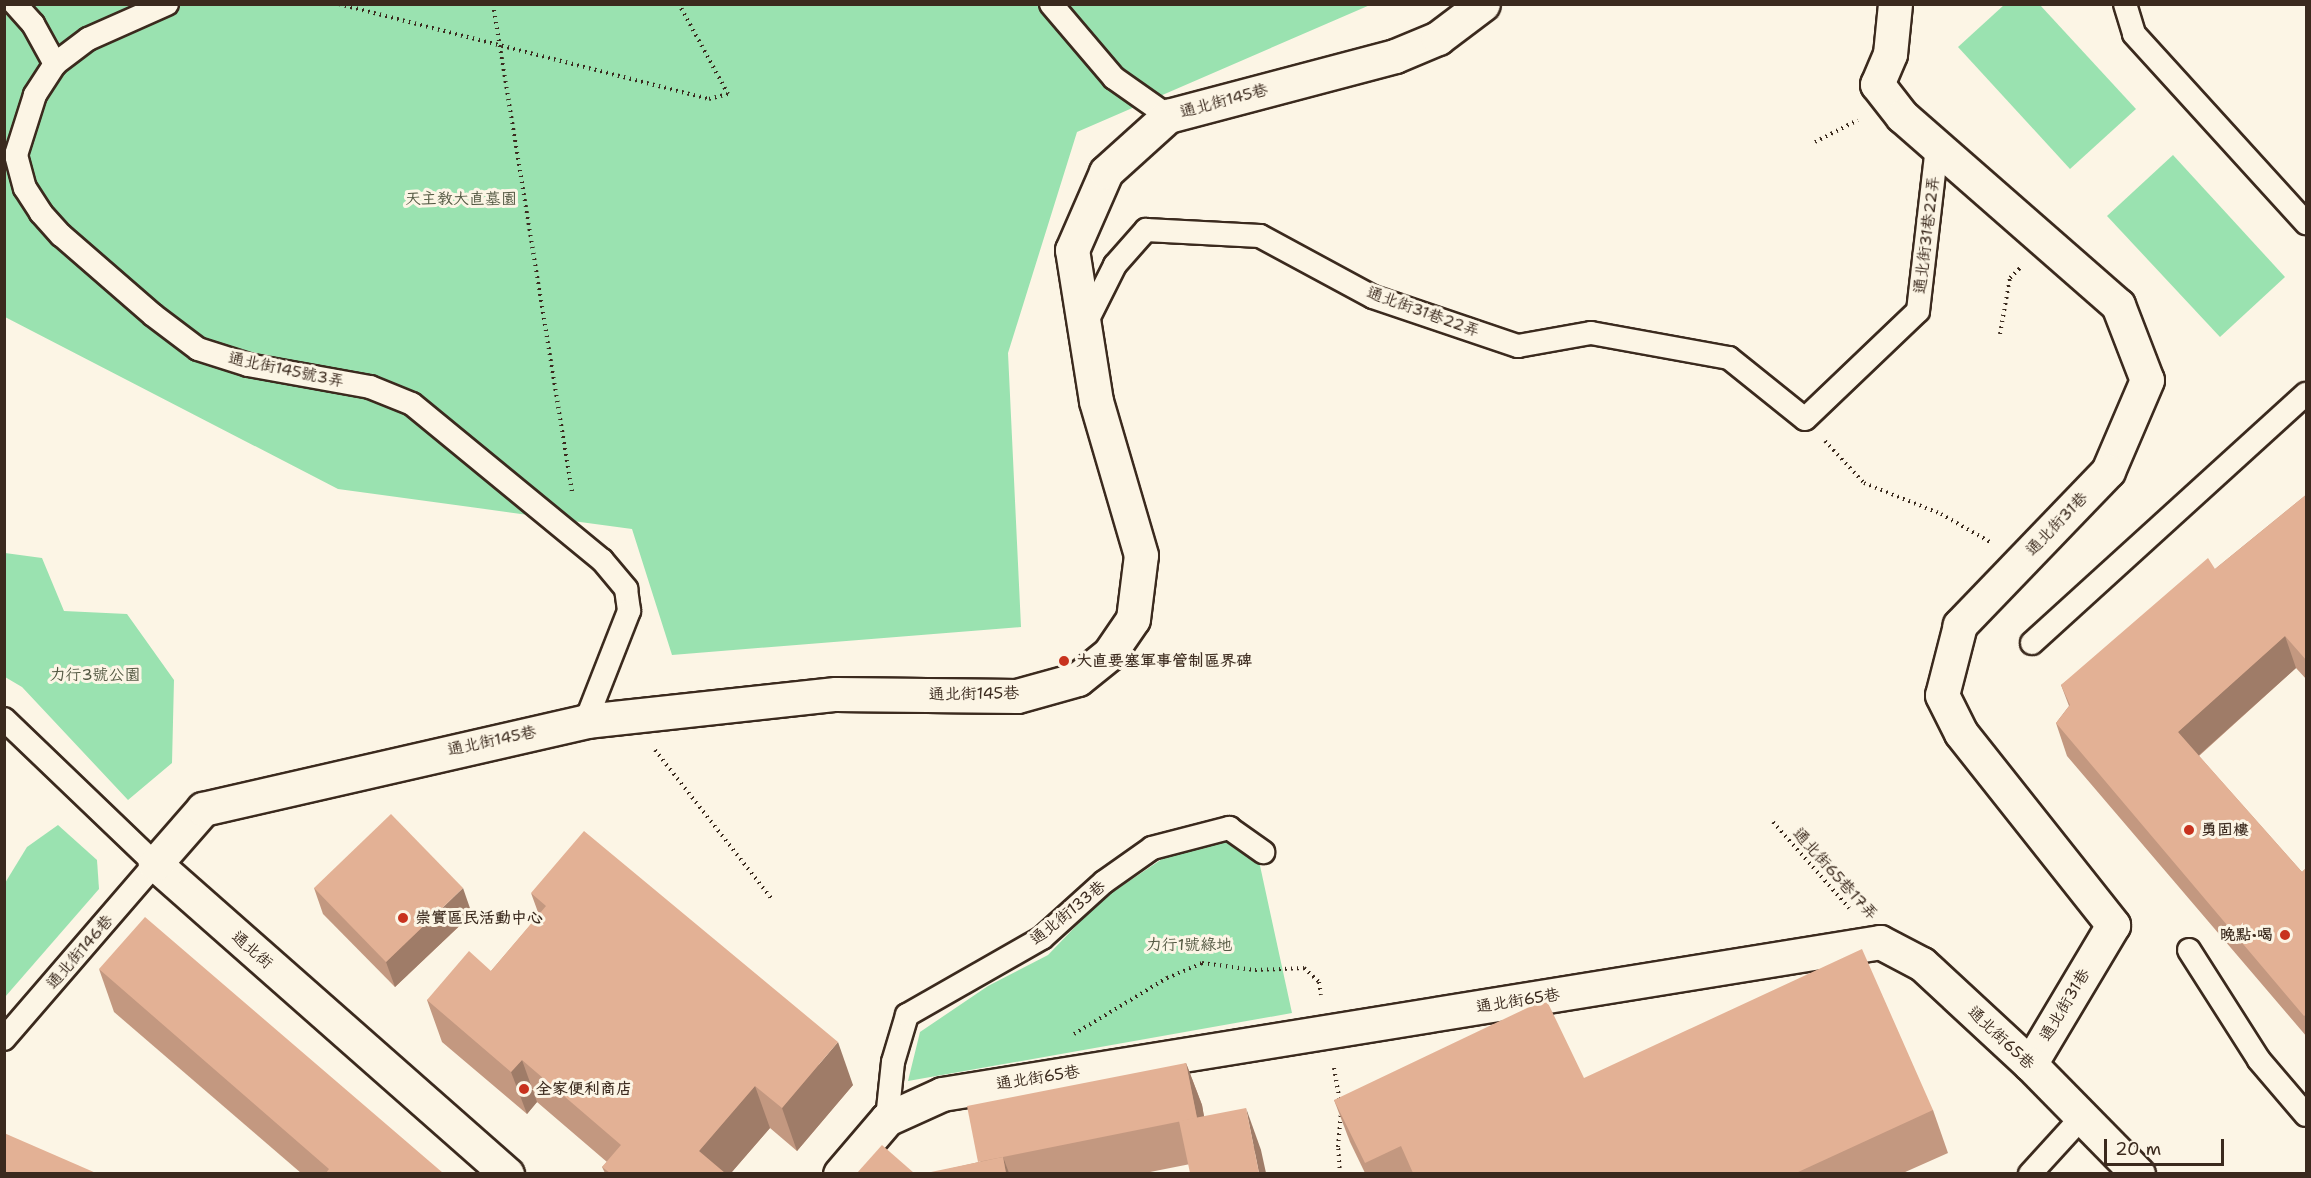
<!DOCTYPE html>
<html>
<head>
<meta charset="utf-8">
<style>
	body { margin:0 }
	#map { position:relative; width:2311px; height:1178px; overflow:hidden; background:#fcf5e5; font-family:"Shantell Sans","LXGW WenKai TC",sans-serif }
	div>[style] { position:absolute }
	.green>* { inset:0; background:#9ae2b0 }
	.path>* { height:4px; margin-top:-2px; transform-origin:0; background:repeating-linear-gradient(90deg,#3b2a1e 0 1.5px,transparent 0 6px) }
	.roads { filter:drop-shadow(2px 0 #3b2a1e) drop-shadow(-2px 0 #3b2a1e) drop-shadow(0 2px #3b2a1e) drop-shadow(0 -2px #3b2a1e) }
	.service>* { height:22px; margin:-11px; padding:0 11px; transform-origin:11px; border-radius:11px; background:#fcf5e5 }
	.minor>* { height:33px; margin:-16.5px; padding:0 16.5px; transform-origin:16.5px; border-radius:16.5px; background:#fcf5e5 }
	.wall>* { inset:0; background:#c39880 }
	.shaded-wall>* { inset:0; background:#9f7c68 }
	.building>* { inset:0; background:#e3b195 }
	.dots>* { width:16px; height:16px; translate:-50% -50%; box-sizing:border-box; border:3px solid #fcf5e5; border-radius:50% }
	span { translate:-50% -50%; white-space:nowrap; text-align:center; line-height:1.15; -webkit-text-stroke:6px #fcf5e5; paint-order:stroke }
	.street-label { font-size:16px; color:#3b2a1e }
	.park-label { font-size:16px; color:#535842 }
	.poi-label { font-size:16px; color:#3b2a1e; font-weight:700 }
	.left { translate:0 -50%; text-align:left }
	.right { translate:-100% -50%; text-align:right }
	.frame { position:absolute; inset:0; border:6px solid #3b2a1e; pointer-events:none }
	.scale { position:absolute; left:2104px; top:1139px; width:120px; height:27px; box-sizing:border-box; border:3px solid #3b2a1e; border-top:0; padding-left:8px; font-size:18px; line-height:21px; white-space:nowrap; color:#3b2a1e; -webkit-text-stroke:4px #fcf5e5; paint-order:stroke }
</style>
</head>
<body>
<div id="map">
	<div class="green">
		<div style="clip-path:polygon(4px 5px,1370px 5px,1077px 132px,1008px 353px,1021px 627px,672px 655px,632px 529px,338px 489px,5px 317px)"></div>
		<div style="clip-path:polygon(2004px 5px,2040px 5px,2136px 109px,2070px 169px,1958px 47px)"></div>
		<div style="clip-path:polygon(2173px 155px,2285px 277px,2220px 337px,2107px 216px)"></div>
		<div style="clip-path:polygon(5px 553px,42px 558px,64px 611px,127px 614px,174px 680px,172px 763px,128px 800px,22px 687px,5px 677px)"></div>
		<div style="clip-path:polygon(58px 825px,97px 860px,99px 889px,5px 997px,5px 883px,27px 847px)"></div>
		<div style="clip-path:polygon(1221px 837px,1259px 861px,1292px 1013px,908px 1081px,920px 1032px,988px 986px,1048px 955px,1101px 900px,1162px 859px)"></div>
	</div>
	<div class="path">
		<div style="left:339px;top:4px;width:382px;rotate:14.4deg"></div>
		<div style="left:709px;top:99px;width:20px;rotate:-15deg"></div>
		<div style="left:728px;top:94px;width:102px;rotate:-118.6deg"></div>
		<div style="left:493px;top:4px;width:495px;rotate:80.8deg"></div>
		<div style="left:1815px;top:142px;width:48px;rotate:-27.1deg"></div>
		<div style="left:2000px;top:334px;width:57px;rotate:-79.9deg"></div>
		<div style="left:2010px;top:278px;width:14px;rotate:-45deg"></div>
		<div style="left:1825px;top:441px;width:57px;rotate:47.1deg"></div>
		<div style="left:1864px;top:483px;width:83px;rotate:21.9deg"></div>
		<div style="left:1941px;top:514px;width:56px;rotate:29.7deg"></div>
		<div style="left:655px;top:750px;width:189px;rotate:51.9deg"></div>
		<div style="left:1773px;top:822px;width:115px;rotate:48.5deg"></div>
		<div style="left:1074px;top:1034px;width:109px;rotate:-31.1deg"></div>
		<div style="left:1167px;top:978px;width:38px;rotate:-23deg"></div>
		<div style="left:1202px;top:963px;width:53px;rotate:7.5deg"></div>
		<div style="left:1255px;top:970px;width:49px;rotate:-2.3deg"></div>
		<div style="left:1304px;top:968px;width:21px;rotate:43deg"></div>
		<div style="left:1319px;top:982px;width:13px;rotate:81deg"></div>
		<div style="left:1334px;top:1068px;width:35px;rotate:80deg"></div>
		<div style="left:1340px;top:1174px;width:27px;rotate:-94deg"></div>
		<div style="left:1338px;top:1147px;width:32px;rotate:-85deg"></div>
	</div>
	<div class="roads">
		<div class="service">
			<div style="left:15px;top:4px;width:27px;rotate:48deg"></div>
			<div style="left:33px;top:24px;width:46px;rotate:61.2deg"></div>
			<div style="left:167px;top:4px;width:86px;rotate:156.1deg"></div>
			<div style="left:88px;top:39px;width:41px;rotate:142.9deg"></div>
			<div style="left:55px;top:64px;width:37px;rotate:123deg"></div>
			<div style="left:35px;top:95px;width:63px;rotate:107.6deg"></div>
			<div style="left:16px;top:155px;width:34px;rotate:75deg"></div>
			<div style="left:25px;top:188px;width:30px;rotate:57deg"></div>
			<div style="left:41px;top:213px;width:30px;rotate:48deg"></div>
			<div style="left:61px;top:235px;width:122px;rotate:41deg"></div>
			<div style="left:153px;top:315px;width:56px;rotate:37.1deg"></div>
			<div style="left:198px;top:349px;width:52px;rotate:17.7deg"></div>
			<div style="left:248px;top:365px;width:124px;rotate:10.2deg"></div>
			<div style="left:370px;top:387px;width:45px;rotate:22deg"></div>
			<div style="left:412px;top:404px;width:246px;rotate:39.4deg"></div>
			<div style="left:602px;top:560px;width:38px;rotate:50deg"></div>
			<div style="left:626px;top:589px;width:22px;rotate:82deg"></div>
			<div style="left:629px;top:611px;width:118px;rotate:111.4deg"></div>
			<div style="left:1051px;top:4px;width:97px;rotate:49.6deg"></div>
			<div style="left:1114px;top:78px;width:66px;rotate:35.1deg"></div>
			<div style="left:2125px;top:4px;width:31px;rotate:73deg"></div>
			<div style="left:2134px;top:34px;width:256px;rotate:47.7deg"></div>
			<div style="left:1084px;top:327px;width:69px;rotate:-63.4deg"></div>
			<div style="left:1115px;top:265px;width:47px;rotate:-48.5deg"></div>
			<div style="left:1146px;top:230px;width:114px;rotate:3deg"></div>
			<div style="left:1260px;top:236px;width:128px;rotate:28.4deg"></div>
			<div style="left:1373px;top:297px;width:153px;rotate:18.7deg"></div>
			<div style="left:1518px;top:346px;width:74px;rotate:-10.1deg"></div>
			<div style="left:1591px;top:333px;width:140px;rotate:10.3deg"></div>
			<div style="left:1729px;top:358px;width:97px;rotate:38.8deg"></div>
			<div style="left:1805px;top:419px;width:156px;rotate:-43.7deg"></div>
			<div style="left:1918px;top:311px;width:166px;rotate:-83.4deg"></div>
			<div style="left:2032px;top:643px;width:370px;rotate:-42.3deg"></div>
			<div style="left:4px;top:719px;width:209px;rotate:43.8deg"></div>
			<div style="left:155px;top:864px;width:231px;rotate:130.8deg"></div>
			<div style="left:2189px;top:950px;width:130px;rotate:57.5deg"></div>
			<div style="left:2259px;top:1060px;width:72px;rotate:49.5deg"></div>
			<div style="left:887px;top:1119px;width:57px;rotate:-84deg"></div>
			<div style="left:893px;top:1062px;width:49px;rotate:-73.4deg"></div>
			<div style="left:907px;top:1015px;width:155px;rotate:-29.7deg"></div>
			<div style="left:1042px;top:938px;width:84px;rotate:-42.1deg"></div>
			<div style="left:1104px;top:882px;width:59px;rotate:-35.3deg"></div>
			<div style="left:1152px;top:848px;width:80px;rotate:-14.6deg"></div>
			<div style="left:1229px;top:828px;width:42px;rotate:35.2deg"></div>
			<div style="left:2030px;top:1174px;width:79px;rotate:-47.6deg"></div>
		</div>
		<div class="minor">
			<div style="left:1895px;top:4px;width:50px;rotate:95.7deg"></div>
			<div style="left:1890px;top:54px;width:33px;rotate:113deg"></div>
			<div style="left:1877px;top:84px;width:41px;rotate:52deg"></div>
			<div style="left:1902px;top:116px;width:287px;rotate:41.2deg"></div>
			<div style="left:2118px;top:305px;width:80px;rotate:68.9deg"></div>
			<div style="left:2147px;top:380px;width:99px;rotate:113.2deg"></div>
			<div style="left:2108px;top:471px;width:214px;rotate:133.9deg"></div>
			<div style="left:1960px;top:625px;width:72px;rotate:104.4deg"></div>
			<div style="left:1942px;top:695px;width:42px;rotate:63.4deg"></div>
			<div style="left:1961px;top:733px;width:245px;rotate:51.6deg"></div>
			<div style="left:2113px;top:925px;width:162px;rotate:120.8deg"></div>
			<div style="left:507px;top:1174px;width:469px;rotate:-138.6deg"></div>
			<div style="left:155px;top:864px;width:73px;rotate:-48.9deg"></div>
			<div style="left:203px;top:809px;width:393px;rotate:-12.9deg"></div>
			<div style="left:586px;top:721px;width:251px;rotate:-6.2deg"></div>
			<div style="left:836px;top:694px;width:181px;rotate:0.6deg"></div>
			<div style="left:1017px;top:696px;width:63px;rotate:-15.6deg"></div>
			<div style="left:1078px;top:679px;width:40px;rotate:-39deg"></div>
			<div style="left:1109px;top:654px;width:42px;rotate:-55.6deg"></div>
			<div style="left:1133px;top:619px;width:64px;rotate:-82.9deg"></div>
			<div style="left:1141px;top:555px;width:160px;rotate:-106.3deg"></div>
			<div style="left:1096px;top:401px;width:153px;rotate:-99deg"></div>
			<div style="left:1072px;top:250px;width:85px;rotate:-66.4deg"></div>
			<div style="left:1106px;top:172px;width:84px;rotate:-42.1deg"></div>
			<div style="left:1168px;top:116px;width:235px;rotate:-14.8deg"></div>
			<div style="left:1395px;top:56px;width:47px;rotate:-22.7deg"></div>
			<div style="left:1438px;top:38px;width:56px;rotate:-37.1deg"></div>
			<div style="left:840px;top:1174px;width:72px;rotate:-49.5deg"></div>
			<div style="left:887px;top:1119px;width:60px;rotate:-24.4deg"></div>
			<div style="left:942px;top:1094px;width:950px;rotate:-9.2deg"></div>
			<div style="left:1880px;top:942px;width:47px;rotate:27.6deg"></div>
			<div style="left:1922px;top:964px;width:147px;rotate:42.8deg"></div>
			<div style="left:2030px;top:1064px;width:154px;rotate:45.5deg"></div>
		</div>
	</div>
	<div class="wall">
		<div style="clip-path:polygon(2307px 494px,2307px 680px,2296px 668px,2199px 756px,2302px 872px,2307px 867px,2307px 1037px,2067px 756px,2056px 723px,2069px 706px,2061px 685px,2215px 569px)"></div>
		<div style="clip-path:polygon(314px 888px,472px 914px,395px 987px,323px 914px)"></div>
		<div style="clip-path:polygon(531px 893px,853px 1085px,797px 1151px,770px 1128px,731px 1173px,605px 1173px,602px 1167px,607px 1162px,537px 1102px,527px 1114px,442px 1042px,427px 1000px,491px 971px,539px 915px)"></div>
		<div style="clip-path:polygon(99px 969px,443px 1173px,301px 1173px,114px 1012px)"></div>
		<div style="clip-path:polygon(1186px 1063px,1202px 1105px,1204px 1117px,1261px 1150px,1145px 1173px,931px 1173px,979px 1162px)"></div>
		<div style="clip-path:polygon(1584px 1078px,1933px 1110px,1948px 1153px,1903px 1173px,1365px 1173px,1350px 1142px,1334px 1100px)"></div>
	</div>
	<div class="shaded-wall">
		<div style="clip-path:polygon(2285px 636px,2296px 668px,2189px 764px,2178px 732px)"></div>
		<div style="clip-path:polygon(463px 888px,472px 914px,395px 987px,386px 962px)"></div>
		<div style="clip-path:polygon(838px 1042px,853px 1085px,797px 1151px,782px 1108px)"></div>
		<div style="clip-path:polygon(522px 1060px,537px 1102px,527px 1114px,511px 1072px)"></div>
		<div style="clip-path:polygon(1186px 1063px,1202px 1105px,1212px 1160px,1197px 1118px)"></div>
		<div style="clip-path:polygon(755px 1086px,770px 1128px,731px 1173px,707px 1173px,699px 1151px)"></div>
		<div style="clip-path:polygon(1246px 1108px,1261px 1150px,1266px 1173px,1259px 1173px)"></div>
		<div style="clip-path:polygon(1003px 1157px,1009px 1173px,1006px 1173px)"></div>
	</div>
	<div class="building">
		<div style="clip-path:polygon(2307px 494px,2307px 661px,2285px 636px,2178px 732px,2302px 872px,2307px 867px,2307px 1014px,2304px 1016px,2056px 723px,2070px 705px,2061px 685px,2208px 558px,2215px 569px)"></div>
		<div style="clip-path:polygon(391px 814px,463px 888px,386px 962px,314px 888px)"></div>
		<div style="clip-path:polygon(584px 831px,838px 1042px,782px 1108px,755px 1086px,699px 1151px,725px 1173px,610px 1173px,602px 1167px,621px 1145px,522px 1060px,511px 1072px,427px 1000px,469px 951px,491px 971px,546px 906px,531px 893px)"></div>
		<div style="clip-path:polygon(145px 917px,443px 1173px,326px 1173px,329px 1169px,99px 969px)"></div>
		<div style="clip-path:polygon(1862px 949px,1933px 1110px,1796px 1173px,1413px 1173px,1401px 1146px,1365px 1163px,1334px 1100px,1546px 999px,1584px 1078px)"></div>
		<div style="clip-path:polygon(1186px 1063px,1197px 1118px,978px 1162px,967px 1106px)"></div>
		<div style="clip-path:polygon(1246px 1108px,1259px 1173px,1190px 1173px,1179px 1121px)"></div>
		<div style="clip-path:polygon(4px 1133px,96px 1173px,4px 1173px)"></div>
		<div style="clip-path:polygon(882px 1145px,914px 1173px,857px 1173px)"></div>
		<div style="clip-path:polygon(1003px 1157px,1006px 1173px,931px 1173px,931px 1172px)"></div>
	</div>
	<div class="dots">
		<div style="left:1064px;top:661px;background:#c8321e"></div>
		<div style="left:2189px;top:830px;background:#c8321e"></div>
		<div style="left:403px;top:918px;background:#c8321e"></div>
		<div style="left:2285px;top:935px;background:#c8321e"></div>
		<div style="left:524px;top:1089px;background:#c8321e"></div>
	</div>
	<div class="street-label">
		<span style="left:1224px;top:101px;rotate:-15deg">通北街145巷</span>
		<span style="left:1927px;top:235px;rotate:-83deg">通北街31巷22弄</span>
		<span style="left:1423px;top:312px;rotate:20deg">通北街31巷22弄</span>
		<span style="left:286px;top:370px;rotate:12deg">通北街145號3弄</span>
		<span style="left:2057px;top:524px;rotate:-46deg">通北街31巷</span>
		<span style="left:974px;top:694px;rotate:-1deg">通北街145巷</span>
		<span style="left:492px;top:741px;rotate:-12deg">通北街145巷</span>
		<span style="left:1835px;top:874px;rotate:48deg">通北街65巷17弄</span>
		<span style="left:1068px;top:913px;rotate:-39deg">通北街133巷</span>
		<span style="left:252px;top:950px;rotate:41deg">通北街</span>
		<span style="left:80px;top:952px;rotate:-49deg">通北街146巷</span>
		<span style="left:1518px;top:1001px;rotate:-9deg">通北街65巷</span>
		<span style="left:2065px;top:1005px;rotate:-59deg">通北街31巷</span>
		<span style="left:2001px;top:1038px;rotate:43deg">通北街65巷</span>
		<span style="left:1038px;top:1078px;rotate:-9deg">通北街65巷</span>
	</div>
	<div class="park-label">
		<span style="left:461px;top:199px">天主教大直墓園</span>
		<span style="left:95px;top:675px">力行3號公園</span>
		<span style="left:1189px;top:945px">力行1號綠地</span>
	</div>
	<div class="poi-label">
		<span class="left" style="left:1076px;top:661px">大直要塞軍事管制區界碑</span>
		<span class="left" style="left:2201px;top:830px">勇固樓</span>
		<span class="left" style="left:415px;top:918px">崇實區民活動中心</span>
		<span class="right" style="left:2273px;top:935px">晚點·喝</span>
		<span class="left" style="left:536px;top:1089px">全家便利商店</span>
	</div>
	<div class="frame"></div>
	<div class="scale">20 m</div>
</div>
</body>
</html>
